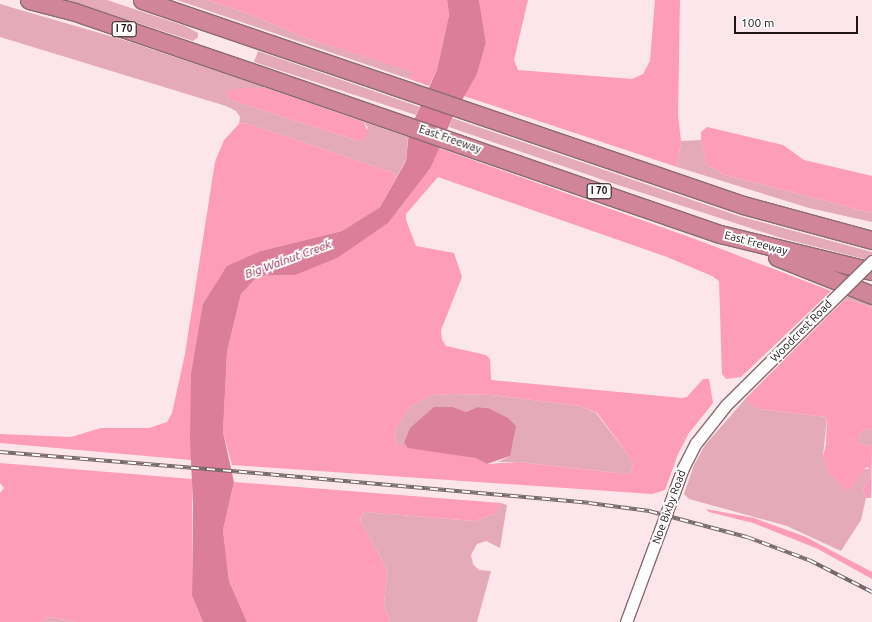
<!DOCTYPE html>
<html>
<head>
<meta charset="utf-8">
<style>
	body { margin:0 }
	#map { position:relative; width:872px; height:622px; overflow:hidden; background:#fce6eb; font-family:Ubuntu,sans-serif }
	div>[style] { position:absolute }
	.green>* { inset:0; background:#e4aab8 }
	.forest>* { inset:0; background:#fd9db8 }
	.water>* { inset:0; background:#db7e99 }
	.roads { filter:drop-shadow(1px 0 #8a6b72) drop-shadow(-1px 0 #8a6b72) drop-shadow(0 1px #8a6b72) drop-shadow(0 -1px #8a6b72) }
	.minor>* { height:11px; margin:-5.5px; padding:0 5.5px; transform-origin:5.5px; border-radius:5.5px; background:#fff }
	.highway>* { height:17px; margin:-8.5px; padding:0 8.5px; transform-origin:8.5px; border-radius:8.5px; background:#d08599 }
	.rail>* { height:4px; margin-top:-2px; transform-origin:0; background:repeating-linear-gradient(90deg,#fff 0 8px,#76666a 0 16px); box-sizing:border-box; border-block:1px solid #76666a }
	.bridges { filter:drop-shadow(1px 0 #8a6b72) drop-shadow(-1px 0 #8a6b72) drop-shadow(0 1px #8a6b72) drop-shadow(0 -1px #8a6b72) }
	.minor-bridge>* { height:11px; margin:-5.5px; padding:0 5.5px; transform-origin:5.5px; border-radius:5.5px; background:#fff }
	span { translate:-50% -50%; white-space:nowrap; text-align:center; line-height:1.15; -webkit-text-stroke:4px #fff; paint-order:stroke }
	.shield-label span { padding:1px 3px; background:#fff; border:1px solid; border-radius:3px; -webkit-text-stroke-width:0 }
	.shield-label { font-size:10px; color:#201417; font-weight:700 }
	.street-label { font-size:11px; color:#201417 }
	.water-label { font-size:12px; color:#952750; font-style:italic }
	.scale { position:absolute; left:734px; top:16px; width:124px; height:18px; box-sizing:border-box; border:2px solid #201417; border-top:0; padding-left:5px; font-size:12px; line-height:14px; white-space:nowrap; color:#201417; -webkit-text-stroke:3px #fff; paint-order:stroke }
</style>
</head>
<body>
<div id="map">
	<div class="green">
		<div style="clip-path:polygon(67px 0,107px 0,185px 26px,198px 33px,198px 37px,193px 41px)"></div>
		<div style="clip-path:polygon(177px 0,207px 0,246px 13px,306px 38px,413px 72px,409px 79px)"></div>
		<div style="clip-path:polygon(0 4px,127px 41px,267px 88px,249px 88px,226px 93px,228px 99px,358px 141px,368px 128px,364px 122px,408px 137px,406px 160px,396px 178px,394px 173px,246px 123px,239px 124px,240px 117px,236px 111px,226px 106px,0 37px)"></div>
		<div style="clip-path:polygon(258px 51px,420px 107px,416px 115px,254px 62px)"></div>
		<div style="clip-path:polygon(452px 118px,739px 216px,872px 252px,872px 261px,781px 238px,612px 183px,449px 127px)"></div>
		<div style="clip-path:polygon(701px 140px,707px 165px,725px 175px,872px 213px,872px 222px,809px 208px,677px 167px,681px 141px)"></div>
		<div style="clip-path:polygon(847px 296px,872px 305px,872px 308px,850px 300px,843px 301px)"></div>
		<div style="clip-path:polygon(454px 394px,492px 395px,581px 406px,596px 413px,629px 456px,633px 464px,631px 472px,627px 474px,518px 462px,498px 462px,510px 456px,488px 408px,477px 407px,466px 412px,453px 407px,404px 443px,408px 448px,397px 444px,394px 437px,397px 427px,410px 407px,431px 395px)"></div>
		<div style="clip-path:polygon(747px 397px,747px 401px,759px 409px,827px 417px,823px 456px,860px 473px,864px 469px,870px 469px,871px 473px,863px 489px,866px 498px,861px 520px,841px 551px,787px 526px,689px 499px,684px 494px,694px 465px,705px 445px)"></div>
		<div style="clip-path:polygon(872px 428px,872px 447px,858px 443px,858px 437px,862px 431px)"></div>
		<div style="clip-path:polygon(501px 503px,507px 505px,500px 548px,486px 541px,477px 544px,471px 555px,473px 564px,479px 570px,491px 571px,477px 622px,390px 622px,384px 605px,387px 570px,360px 519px,364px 512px,475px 521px,497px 513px)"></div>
		<div style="clip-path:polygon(49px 617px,77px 622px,41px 622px)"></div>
	</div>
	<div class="forest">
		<div style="clip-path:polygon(207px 0,447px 0,449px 15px,437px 70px,429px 86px,409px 79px,412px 72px,306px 38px,246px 13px)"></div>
		<div style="clip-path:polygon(479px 0,528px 0,514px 60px,518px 70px,632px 79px,643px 74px,650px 61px,655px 0,680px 0,678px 115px,681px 141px,677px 167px,464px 96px,477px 74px,486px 43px)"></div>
		<div style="clip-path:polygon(249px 88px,267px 88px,364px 122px,368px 133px,363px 140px,358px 141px,228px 99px,226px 93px,230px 90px)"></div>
		<div style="clip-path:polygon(246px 123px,394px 173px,396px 178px,380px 207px,342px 231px,261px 251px,191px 374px,191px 460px,0 443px,0 434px,71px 437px,101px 428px,149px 428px,167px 422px,172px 413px,185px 354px,215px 162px,224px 140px,239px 124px)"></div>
		<div style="clip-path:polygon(707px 127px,783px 145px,804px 160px,872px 176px,872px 213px,725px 175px,707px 165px,701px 140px,701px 132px)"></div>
		<div style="clip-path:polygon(evenodd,439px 148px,695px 239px,831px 291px,741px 377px,726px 379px,722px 374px,719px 281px,712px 276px,667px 257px,438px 177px,406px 214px,406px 220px,416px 246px,454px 253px,462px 277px,441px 330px,442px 340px,446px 346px,486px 355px,490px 359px,491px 380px,682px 398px,687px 397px,703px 379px,709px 379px,713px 403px,689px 433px,678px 454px,665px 490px,652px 494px,232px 465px,223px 432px,227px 352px,241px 294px,258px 276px,295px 275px,431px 167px,439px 148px,455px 394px,492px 395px,581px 406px,597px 413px,629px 456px,633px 464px,631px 472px,627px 474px,518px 462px,487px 464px,475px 458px,397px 444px,394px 437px,397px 427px,410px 407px,431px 395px,455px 394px)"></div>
		<div style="clip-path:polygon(850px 300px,872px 308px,872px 428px,862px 431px,858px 437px,858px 443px,872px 447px,871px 498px,866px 498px,863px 489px,871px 473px,868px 467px,864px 469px,851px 489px,846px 490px,829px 473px,823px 456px,826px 444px,827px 417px,759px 409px,752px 406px,747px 401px,747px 397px,843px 301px)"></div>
		<div style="clip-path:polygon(0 463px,192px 479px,192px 596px,203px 622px,77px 622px,49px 617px,41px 622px,0 622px,0 493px,4px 488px,0 483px)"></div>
		<div style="clip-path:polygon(234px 482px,501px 503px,497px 513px,475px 521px,364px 512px,360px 519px,387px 570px,384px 605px,390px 622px,247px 622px,229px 581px,223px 530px)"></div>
		<div style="clip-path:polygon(706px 509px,754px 518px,806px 537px,872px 572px,872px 579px,818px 549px,753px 523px,709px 512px)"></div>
	</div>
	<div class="water">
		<div style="clip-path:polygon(447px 0,479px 0,486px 43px,477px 74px,454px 114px,431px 167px,388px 223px,337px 258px,295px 275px,258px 276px,241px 294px,227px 352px,223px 432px,234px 482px,223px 530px,229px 581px,247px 622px,203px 622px,192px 596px,193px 505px,190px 439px,191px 374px,203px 304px,227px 266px,261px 251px,342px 231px,380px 207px,406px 161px,409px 131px,437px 70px,449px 15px)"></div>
		<div style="clip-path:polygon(434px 407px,453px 407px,466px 412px,477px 407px,488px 408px,508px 418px,516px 426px,510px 456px,487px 464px,475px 458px,408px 448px,404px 443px,410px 428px)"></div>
	</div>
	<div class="roads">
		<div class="minor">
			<div style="left:626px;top:622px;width:164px;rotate:-69.7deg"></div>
			<div style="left:683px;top:468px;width:28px;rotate:-63deg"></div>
			<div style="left:696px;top:443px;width:48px;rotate:-51.7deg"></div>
			<div style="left:726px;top:405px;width:122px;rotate:-44.7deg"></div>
		</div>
		<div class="highway">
			<div style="left:29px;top:0;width:48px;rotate:14.6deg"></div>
			<div style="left:75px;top:12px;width:202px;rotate:18.8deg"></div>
			<div style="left:266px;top:77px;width:480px;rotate:19.1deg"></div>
			<div style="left:720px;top:234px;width:156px;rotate:13.7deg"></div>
			<div style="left:142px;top:0;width:635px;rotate:18.83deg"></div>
			<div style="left:743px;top:205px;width:134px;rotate:15.2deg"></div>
			<div style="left:777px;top:257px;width:102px;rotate:21.8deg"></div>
		</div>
	</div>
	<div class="rail">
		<div style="left:0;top:452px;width:256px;rotate:4.7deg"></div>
		<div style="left:255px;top:473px;width:335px;rotate:5.1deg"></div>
		<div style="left:589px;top:503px;width:61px;rotate:7.6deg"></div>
		<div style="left:649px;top:511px;width:101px;rotate:14.9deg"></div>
		<div style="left:747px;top:537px;width:66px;rotate:20.4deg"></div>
		<div style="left:809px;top:560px;width:71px;rotate:26.9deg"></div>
	</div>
	<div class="bridges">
		<div class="minor-bridge">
			<div style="left:813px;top:319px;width:83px;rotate:-44.5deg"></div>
		</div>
	</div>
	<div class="shield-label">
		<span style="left:124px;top:29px">I 70</span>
		<span style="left:599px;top:191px">I 70</span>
	</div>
	<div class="street-label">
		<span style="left:450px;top:139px;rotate:19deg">East Freeway</span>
		<span style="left:756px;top:243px;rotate:15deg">East Freeway</span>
		<span style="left:801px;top:331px;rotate:-45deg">Woodcrest Road</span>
		<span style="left:669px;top:507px;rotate:-70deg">Noe Bixby Road</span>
	</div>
	<div class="water-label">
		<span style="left:288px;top:259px;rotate:-20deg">Big Walnut Creek</span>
	</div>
	<div class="scale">100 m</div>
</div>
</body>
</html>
